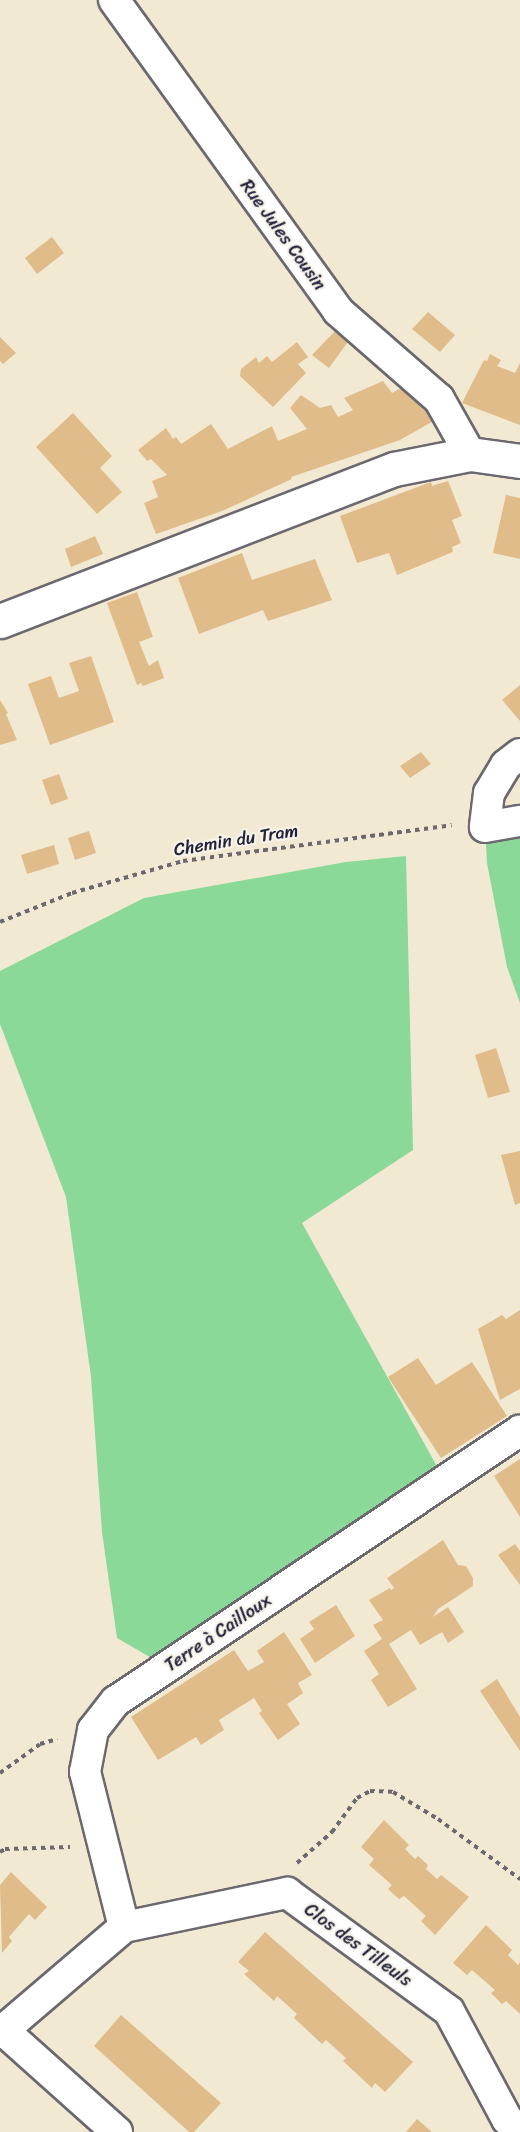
<!DOCTYPE html>
<html>
<head>
<meta charset="utf-8">
<style>
	body { margin:0 }
	#map { position:relative; width:520px; height:2132px; overflow:hidden; background:#f2e9d3; font-family:Sriracha,sans-serif }
	div>[style] { position:absolute }
	.green>* { inset:0; background:#8bd998 }
	.building>* { inset:0; background:#e0bc8b }
	.path>* { height:4px; margin-top:-2px; transform-origin:0; background:repeating-linear-gradient(90deg,#6b6870 0 4.5px,transparent 0 9px) }
	.roads { filter:drop-shadow(2px 0 #6b6870) drop-shadow(-2px 0 #6b6870) drop-shadow(0 2px #6b6870) drop-shadow(0 -2px #6b6870) }
	.minor>* { height:30px; margin:-15px; padding:0 15px; transform-origin:15px; border-radius:15px; background:#fff }
	.tertiary>* { height:33px; margin:-16.5px; padding:0 16.5px; transform-origin:16.5px; border-radius:16.5px; background:#fff }
	span { translate:-50% -50%; white-space:nowrap; text-align:center; line-height:1.15; -webkit-text-stroke:4.5px #f7f3e8; paint-order:stroke }
	.street-label { font-size:18px; color:#22223b }
</style>
</head>
<body>
<div id="map">
	<div class="green">
		<div style="clip-path:polygon(520px 821px,520px 1003px,507px 967px,487px 863px,485px 827px)"></div>
		<div style="clip-path:polygon(406px 856px,413px 1150px,302px 1223px,439px 1470px,155px 1660px,117px 1638px,102px 1532px,91px 1377px,66px 1197px,0 1024px,0 971px,144px 898px,346px 862px)"></div>
	</div>
	<div class="building">
		<div style="clip-path:polygon(52px 237px,64px 253px,37px 274px,25px 258px)"></div>
		<div style="clip-path:polygon(428px 312px,455px 335px,440px 352px,412px 329px)"></div>
		<div style="clip-path:polygon(336px 330px,350px 339px,329px 368px,312px 355px)"></div>
		<div style="clip-path:polygon(0 337px,16px 353px,3px 364px,0 361px)"></div>
		<div style="clip-path:polygon(297px 342px,308px 357px,298px 364px,306px 373px,273px 407px,240px 376px,241px 369px,256px 357px,259px 363px,267px 356px,272px 362px)"></div>
		<div style="clip-path:polygon(490px 354px,501px 360px,497px 366px,515px 373px,520px 363px,520px 425px,462px 403px,484px 360px,487px 361px)"></div>
		<div style="clip-path:polygon(383px 381px,392px 393px,414px 381px,437px 419px,400px 440px,291px 477px,292px 479px,222px 511px,156px 534px,144px 503px,158px 497px,152px 481px,167px 475px,151px 459px,147px 461px,138px 450px,166px 428px,173px 439px,176px 437px,181px 444px,211px 424px,228px 449px,272px 426px,278px 441px,307px 429px,290px 408px,301px 395px,320px 408px,331px 405px,338px 417px,353px 410px,344px 398px)"></div>
		<div style="clip-path:polygon(73px 413px,112px 456px,100px 468px,122px 492px,97px 514px,36px 447px)"></div>
		<div style="clip-path:polygon(448px 481px,462px 516px,452px 520px,461px 543px,452px 547px,453px 552px,397px 575px,389px 553px,357px 563px,340px 516px,431px 482px,432px 486px)"></div>
		<div style="clip-path:polygon(506px 495px,520px 498px,520px 559px,493px 553px)"></div>
		<div style="clip-path:polygon(95px 536px,103px 554px,71px 567px,65px 549px)"></div>
		<div style="clip-path:polygon(242px 553px,252px 580px,315px 559px,332px 600px,268px 621px,263px 610px,199px 634px,178px 578px)"></div>
		<div style="clip-path:polygon(137px 592px,153px 637px,139px 642px,149px 666px,158px 660px,164px 678px,143px 686px,141px 683px,137px 685px,107px 603px)"></div>
		<div style="clip-path:polygon(91px 656px,114px 722px,50px 745px,28px 684px,51px 676px,59px 698px,79px 691px,69px 663px)"></div>
		<div style="clip-path:polygon(520px 685px,520px 721px,502px 700px)"></div>
		<div style="clip-path:polygon(0 700px,8px 713px,6px 714px,17px 740px,0 745px)"></div>
		<div style="clip-path:polygon(421px 752px,431px 764px,410px 778px,400px 766px)"></div>
		<div style="clip-path:polygon(59px 774px,68px 799px,51px 805px,42px 780px)"></div>
		<div style="clip-path:polygon(89px 831px,96px 853px,75px 860px,68px 838px)"></div>
		<div style="clip-path:polygon(54px 845px,59px 864px,27px 874px,21px 855px)"></div>
		<div style="clip-path:polygon(496px 1048px,510px 1092px,488px 1098px,475px 1055px)"></div>
		<div style="clip-path:polygon(520px 1151px,520px 1203px,515px 1205px,501px 1155px)"></div>
		<div style="clip-path:polygon(520px 1310px,520px 1389px,500px 1400px,478px 1329px,502px 1315px,506px 1319px)"></div>
		<div style="clip-path:polygon(418px 1358px,436px 1385px,472px 1362px,507px 1416px,441px 1458px,388px 1377px)"></div>
		<div style="clip-path:polygon(520px 1459px,520px 1517px,494px 1476px)"></div>
		<div style="clip-path:polygon(443px 1540px,458px 1565px,466px 1566px,473px 1578px,473px 1586px,438px 1609px,433px 1617px,448px 1607px,464px 1632px,448px 1643px,442px 1632px,420px 1645px,411px 1630px,389px 1644px,417px 1689px,388px 1707px,371px 1680px,379px 1674px,364px 1651px,382px 1639px,373px 1625px,383px 1620px,369px 1600px,390px 1588px,391px 1590px,394px 1588px,387px 1578px)"></div>
		<div style="clip-path:polygon(515px 1544px,520px 1551px,520px 1585px,498px 1555px)"></div>
		<div style="clip-path:polygon(336px 1605px,355px 1636px,315px 1663px,300px 1639px,314px 1629px,309px 1622px)"></div>
		<div style="clip-path:polygon(284px 1632px,312px 1675px,298px 1683px,303px 1693px,287px 1704px,300px 1724px,278px 1740px,259px 1713px,262px 1711px,254px 1698px,219px 1720px,224px 1730px,201px 1745px,196px 1737px,158px 1760px,131px 1717px,234px 1650px,248px 1671px,264px 1662px,257px 1651px)"></div>
		<div style="clip-path:polygon(497px 1679px,520px 1717px,520px 1751px,480px 1691px)"></div>
		<div style="clip-path:polygon(384px 1820px,409px 1845px,405px 1849px,415px 1859px,418px 1856px,428px 1865px,426px 1869px,437px 1879px,441px 1875px,469px 1897px,435px 1935px,421px 1921px,426px 1916px,404px 1896px,399px 1899px,388px 1889px,392px 1885px,369px 1865px,374px 1859px,361px 1847px)"></div>
		<div style="clip-path:polygon(11px 1872px,47px 1907px,35px 1920px,29px 1914px,9px 1937px,12px 1941px,2px 1953px,0 1885px)"></div>
		<div style="clip-path:polygon(486px 1925px,512px 1950px,508px 1955px,518px 1965px,520px 1962px,520px 2014px,506px 2001px,502px 2004px,491px 1993px,495px 1990px,472px 1970px,467px 1975px,453px 1963px)"></div>
		<div style="clip-path:polygon(265px 1932px,413px 2062px,385px 2092px,375px 2083px,372px 2088px,343px 2061px,346px 2058px,326px 2040px,322px 2044px,294px 2018px,297px 2014px,277px 1996px,274px 2001px,244px 1974px,249px 1971px,238px 1962px)"></div>
		<div style="clip-path:polygon(121px 2015px,221px 2103px,194px 2132px,189px 2132px,94px 2046px)"></div>
		<div style="clip-path:polygon(417px 2119px,432px 2132px,406px 2132px)"></div>
	</div>
	<div class="path">
		<div style="left:0;top:922px;width:78px;rotate:-21.9deg"></div>
		<div style="left:72px;top:893px;width:116px;rotate:-16.1deg"></div>
		<div style="left:183px;top:861px;width:271px;rotate:-7.6deg"></div>
		<div style="left:0;top:1773px;width:49px;rotate:-35.9deg"></div>
		<div style="left:40px;top:1744px;width:18px;rotate:-16deg"></div>
		<div style="left:0;top:1852px;width:6px;rotate:-31deg"></div>
		<div style="left:5px;top:1849px;width:65px;rotate:-1.8deg"></div>
		<div style="left:297px;top:1863px;width:47px;rotate:-41.5deg"></div>
		<div style="left:332px;top:1832px;width:42px;rotate:-53.7deg"></div>
		<div style="left:357px;top:1798px;width:15px;rotate:-28deg"></div>
		<div style="left:370px;top:1791px;width:23px;rotate:2deg"></div>
		<div style="left:393px;top:1792px;width:52px;rotate:31deg"></div>
		<div style="left:438px;top:1819px;width:102px;rotate:36.2deg"></div>
	</div>
	<div class="roads">
		<div class="minor">
			<div style="left:114px;top:0;width:383px;rotate:54.2deg"></div>
			<div style="left:338px;top:311px;width:134px;rotate:41.1deg"></div>
			<div style="left:439px;top:399px;width:63px;rotate:60.6deg"></div>
			<div style="left:520px;top:754px;width:18px;rotate:142deg"></div>
			<div style="left:506px;top:765px;width:33px;rotate:121deg"></div>
			<div style="left:489px;top:793px;width:34px;rotate:97deg"></div>
			<div style="left:485px;top:827px;width:36px;rotate:-10deg"></div>
			<div style="left:124px;top:1927px;width:160px;rotate:-104.1deg"></div>
			<div style="left:85px;top:1772px;width:43px;rotate:-79.2deg"></div>
			<div style="left:93px;top:1730px;width:37px;rotate:-52deg"></div>
			<div style="left:116px;top:1701px;width:486px;rotate:-33.8deg"></div>
			<div style="left:3px;top:2030px;width:153px;rotate:41.8deg"></div>
			<div style="left:0;top:2033px;width:163px;rotate:-40.5deg"></div>
			<div style="left:124px;top:1927px;width:167px;rotate:-11.8deg"></div>
			<div style="left:287px;top:1893px;width:200px;rotate:36.1deg"></div>
			<div style="left:449px;top:2011px;width:123px;rotate:61.8deg"></div>
			<div style="left:507px;top:2119px;width:18px;rotate:45deg"></div>
		</div>
		<div class="tertiary">
			<div style="left:0;top:621px;width:422px;rotate:-21.1deg"></div>
			<div style="left:394px;top:469px;width:77px;rotate:-11.2deg"></div>
			<div style="left:470px;top:454px;width:50px;rotate:8deg"></div>
		</div>
	</div>
	<div class="street-label">
		<span style="left:283px;top:235px;rotate:54deg">Rue Jules Cousin</span>
		<span style="left:236px;top:840px;rotate:-9deg">Chemin du Tram</span>
		<span style="left:218px;top:1633px;rotate:-34deg">Terre à Cailloux</span>
		<span style="left:358px;top:1945px;rotate:36deg">Clos des Tilleuls</span>
	</div>
</div>
</body>
</html>
